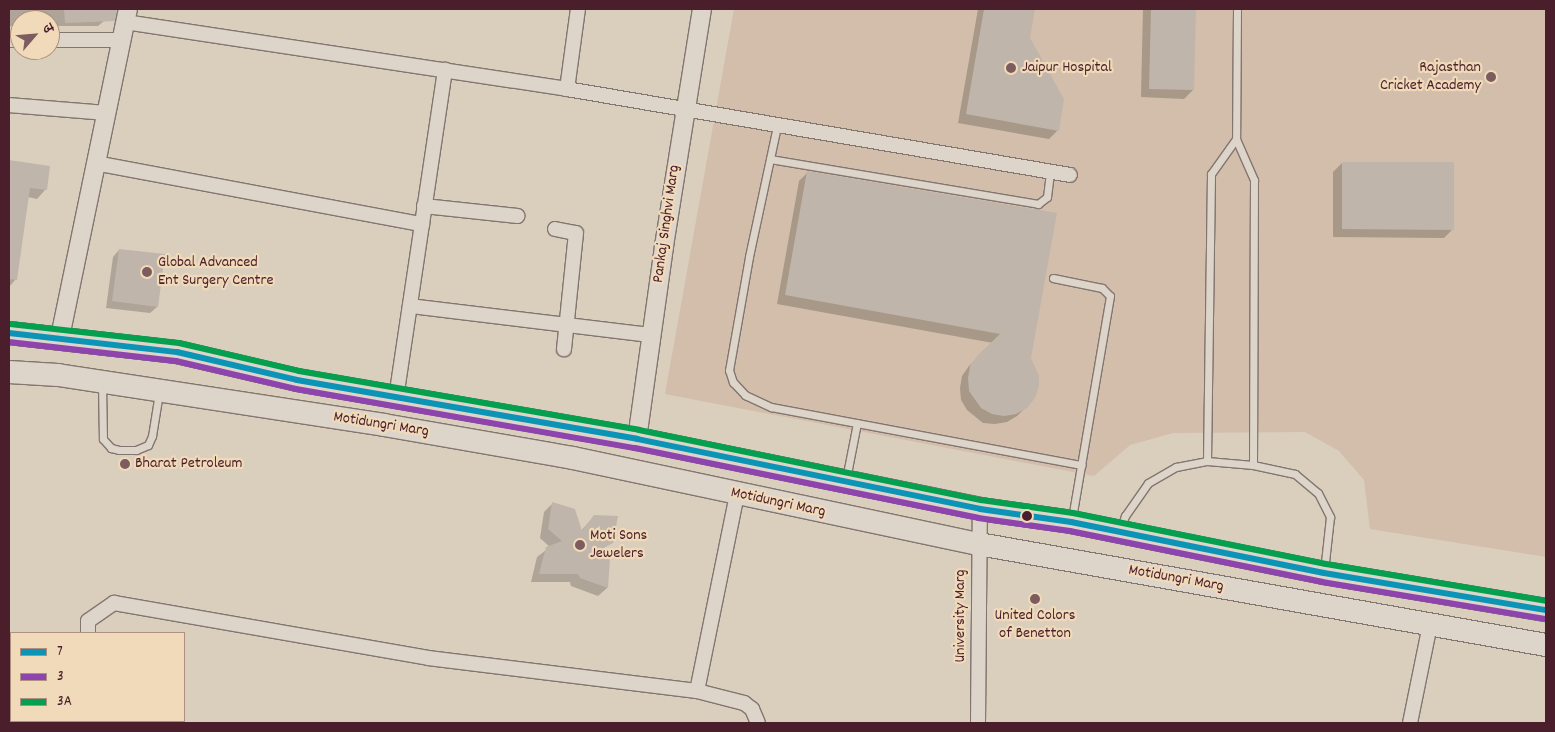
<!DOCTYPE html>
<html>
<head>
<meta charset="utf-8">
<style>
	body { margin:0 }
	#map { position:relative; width:1555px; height:732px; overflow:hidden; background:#dacebd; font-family:Dekko,"Playpen Sans Deva",sans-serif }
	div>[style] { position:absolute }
	.green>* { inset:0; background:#d2beaa }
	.shadow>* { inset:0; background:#0003 }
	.building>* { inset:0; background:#c0b5aa }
	.roads { filter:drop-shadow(1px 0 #837570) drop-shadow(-1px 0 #837570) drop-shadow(0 1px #837570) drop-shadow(0 -1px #837570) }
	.service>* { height:7px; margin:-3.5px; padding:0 3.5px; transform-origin:3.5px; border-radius:3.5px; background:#ddd5c9 }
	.minor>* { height:14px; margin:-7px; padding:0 7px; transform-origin:7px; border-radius:7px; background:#ddd5c9 }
	.tertiary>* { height:18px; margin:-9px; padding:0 9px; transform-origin:9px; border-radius:9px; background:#ddd5c9 }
	.primary>* { height:22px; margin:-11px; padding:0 11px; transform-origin:11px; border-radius:11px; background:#ddd5c9 }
	.bus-1>* { height:6px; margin:-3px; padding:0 3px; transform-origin:3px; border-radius:3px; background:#0b94b6 }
	.bus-2>* { height:6px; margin:-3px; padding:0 3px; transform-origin:3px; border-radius:3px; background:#8e44ad }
	.bus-3>* { height:6px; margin:-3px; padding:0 3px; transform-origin:3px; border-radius:3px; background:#049f4f }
	.dots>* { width:14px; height:14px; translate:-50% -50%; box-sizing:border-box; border:2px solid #f0dab9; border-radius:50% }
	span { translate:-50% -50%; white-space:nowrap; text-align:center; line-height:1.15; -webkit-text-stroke:4.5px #f0dab9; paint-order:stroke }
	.poi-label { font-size:16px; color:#4a1f2b }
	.left { translate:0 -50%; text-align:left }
	.right { translate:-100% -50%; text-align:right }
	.street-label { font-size:16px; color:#4a1f2b }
	.frame { position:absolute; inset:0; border:10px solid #4a1f2b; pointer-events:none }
	.legend { position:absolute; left:10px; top:632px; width:175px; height:90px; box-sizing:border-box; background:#f0dab9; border:1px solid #ae8f80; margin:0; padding:6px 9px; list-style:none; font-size:15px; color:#4a1f2b }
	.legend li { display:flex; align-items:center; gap:10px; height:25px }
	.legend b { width:25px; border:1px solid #ae8f80 }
	.north { position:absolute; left:10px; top:10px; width:50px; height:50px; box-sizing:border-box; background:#f0dab9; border:1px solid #ae8f80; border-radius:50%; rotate:63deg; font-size:14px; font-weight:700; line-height:20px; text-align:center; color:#4a1f2b }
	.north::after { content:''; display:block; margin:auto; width:18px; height:22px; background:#7c5c5e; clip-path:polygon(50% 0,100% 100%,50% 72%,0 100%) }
</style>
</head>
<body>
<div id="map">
	<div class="green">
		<div style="clip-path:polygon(734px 9px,1546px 9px,1546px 557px,1370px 529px,1364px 480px,1339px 451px,1305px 432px,1173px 433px,1130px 445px,1094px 476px,665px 394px)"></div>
	</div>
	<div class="shadow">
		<div style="clip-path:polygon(9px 9px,103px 9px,104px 21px,98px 26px,50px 26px,50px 20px,20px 20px,20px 26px,9px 26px)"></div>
		<div style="clip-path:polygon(978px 9px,1034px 9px,1029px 38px,1058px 130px,1049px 139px,958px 123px)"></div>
		<div style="clip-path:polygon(1143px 9px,1195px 9px,1193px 90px,1184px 99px,1141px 97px)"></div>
		<div style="clip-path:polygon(9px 161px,49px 167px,45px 190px,37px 199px,28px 197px,16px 279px,9px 287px)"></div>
		<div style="clip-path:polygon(1342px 163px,1453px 229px,1444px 238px,1333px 237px,1333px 172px)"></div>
		<div style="clip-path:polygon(808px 172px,1030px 358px,1026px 407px,1017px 416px,1007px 422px,995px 424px,983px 423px,967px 410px,961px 400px,960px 388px,962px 376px,969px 366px,993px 343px,777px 304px,799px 181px)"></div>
		<div style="clip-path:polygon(119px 250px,157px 307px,150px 313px,106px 308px,113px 257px)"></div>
		<div style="clip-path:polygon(553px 503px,581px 531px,594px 516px,611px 542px,598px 553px,609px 560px,607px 588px,598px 596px,571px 586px,570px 582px,531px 582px,537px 557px,550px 547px,540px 538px,544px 512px)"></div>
	</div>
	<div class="building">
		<div style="clip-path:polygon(64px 9px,117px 9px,115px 21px,65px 23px)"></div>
		<div style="clip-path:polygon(984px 9px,1035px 9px,1030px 38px,1064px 99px,1059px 131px,966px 114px)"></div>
		<div style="clip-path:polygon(1151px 9px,1196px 9px,1194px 90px,1149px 89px)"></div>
		<div style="clip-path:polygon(9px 160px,50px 166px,47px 190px,30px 188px,17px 280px,9px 279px)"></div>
		<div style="clip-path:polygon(1342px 162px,1454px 162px,1454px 230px,1342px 229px)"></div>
		<div style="clip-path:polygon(807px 171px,1057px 213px,1031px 358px,1039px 376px,1039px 386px,1035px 398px,1027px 408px,1016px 414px,1004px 416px,992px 414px,981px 408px,969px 391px,968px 378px,970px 366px,977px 356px,1000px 334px,785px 295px)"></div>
		<div style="clip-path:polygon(119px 249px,165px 254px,158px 307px,112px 301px)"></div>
		<div style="clip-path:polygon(552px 502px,575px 509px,582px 531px,594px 515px,618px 516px,613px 543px,597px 551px,610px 559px,608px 588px,580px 578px,578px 574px,539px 574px,546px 547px,562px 541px,548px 529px)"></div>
	</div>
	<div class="roads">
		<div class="service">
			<div style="left:1237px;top:9px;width:130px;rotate:90.4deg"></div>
			<div style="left:1236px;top:139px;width:45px;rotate:66.3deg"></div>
			<div style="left:1254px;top:180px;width:285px;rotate:90.2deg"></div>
			<div style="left:777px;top:126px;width:134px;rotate:102.1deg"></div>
			<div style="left:749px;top:257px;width:115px;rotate:100deg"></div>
			<div style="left:729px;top:370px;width:13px;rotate:72deg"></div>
			<div style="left:733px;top:382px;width:18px;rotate:47deg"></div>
			<div style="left:745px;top:395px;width:29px;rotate:25deg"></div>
			<div style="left:771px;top:407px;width:316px;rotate:10.6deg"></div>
			<div style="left:770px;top:159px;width:272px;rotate:9.5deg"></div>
			<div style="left:1038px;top:204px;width:11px;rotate:-38deg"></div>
			<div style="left:1047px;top:197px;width:26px;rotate:-83deg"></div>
			<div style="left:1053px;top:278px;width:50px;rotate:11.5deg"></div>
			<div style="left:1102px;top:288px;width:11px;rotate:45deg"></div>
			<div style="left:1110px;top:296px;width:226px;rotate:99.7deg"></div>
			<div style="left:102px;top:384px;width:55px;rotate:89deg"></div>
			<div style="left:103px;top:439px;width:12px;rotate:48deg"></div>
			<div style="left:111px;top:448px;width:8px;rotate:14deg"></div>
			<div style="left:119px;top:450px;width:17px"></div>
			<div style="left:136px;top:450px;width:13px;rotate:-23deg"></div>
			<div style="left:148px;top:445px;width:10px;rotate:-66deg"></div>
			<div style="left:152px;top:436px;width:44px;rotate:-80.8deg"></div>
			<div style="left:1207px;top:461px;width:287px;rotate:-89.2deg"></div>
			<div style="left:1211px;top:174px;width:43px;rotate:-54.5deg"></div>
			<div style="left:846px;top:479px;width:57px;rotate:-78.9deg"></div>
			<div style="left:1121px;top:528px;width:13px;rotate:-72deg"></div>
			<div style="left:1125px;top:516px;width:40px;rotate:-55.1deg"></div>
			<div style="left:1148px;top:483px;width:32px;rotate:-30deg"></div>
			<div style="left:1176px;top:467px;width:32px;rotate:-11deg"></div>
			<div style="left:1207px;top:461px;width:46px;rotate:5deg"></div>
			<div style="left:1253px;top:465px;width:43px;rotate:12.1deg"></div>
			<div style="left:1295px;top:474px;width:30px;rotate:40deg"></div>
			<div style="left:1318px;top:493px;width:27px;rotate:63deg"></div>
			<div style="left:1330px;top:517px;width:54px;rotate:96.3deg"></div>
		</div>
		<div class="minor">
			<div style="left:125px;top:22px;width:447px;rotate:8.6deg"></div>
			<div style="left:567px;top:89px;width:510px;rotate:9.7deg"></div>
			<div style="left:9px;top:40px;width:11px"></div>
			<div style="left:50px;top:40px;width:71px"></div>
			<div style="left:567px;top:89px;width:81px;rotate:-82.2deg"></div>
			<div style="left:9px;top:105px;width:97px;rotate:4.7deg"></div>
			<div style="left:95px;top:163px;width:333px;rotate:10.6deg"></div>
			<div style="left:424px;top:206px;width:94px;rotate:6.1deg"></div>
			<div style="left:555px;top:229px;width:21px;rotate:11deg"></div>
			<div style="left:576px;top:233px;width:117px;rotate:95.9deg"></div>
			<div style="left:410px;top:306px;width:243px;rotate:6.9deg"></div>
			<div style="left:396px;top:398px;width:332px;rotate:-81.5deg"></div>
			<div style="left:88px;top:633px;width:12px;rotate:-90deg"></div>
			<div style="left:88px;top:621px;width:32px;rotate:-35deg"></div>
			<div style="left:114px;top:603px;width:319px;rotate:9.9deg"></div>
			<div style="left:428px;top:658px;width:271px;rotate:7deg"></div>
			<div style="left:697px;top:691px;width:49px;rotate:14.3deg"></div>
			<div style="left:744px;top:703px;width:10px;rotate:37deg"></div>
			<div style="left:752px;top:709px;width:15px;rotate:67deg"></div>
			<div style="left:697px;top:691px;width:201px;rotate:-78.5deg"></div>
			<div style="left:84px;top:723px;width:2px;rotate:-90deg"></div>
			<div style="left:978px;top:723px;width:214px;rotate:-89.5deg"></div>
			<div style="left:1410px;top:723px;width:100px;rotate:-78.5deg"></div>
		</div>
		<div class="tertiary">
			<div style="left:60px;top:337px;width:335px;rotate:-78.3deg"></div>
			<div style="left:637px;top:439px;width:195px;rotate:-82deg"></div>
			<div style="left:664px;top:246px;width:240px;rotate:-80.9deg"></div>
		</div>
		<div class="primary">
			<div style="left:9px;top:333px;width:169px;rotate:6.5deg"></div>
			<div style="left:177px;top:352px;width:123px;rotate:13.1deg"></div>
			<div style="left:297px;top:380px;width:345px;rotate:9.8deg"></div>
			<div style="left:637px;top:439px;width:350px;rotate:11.5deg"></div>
			<div style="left:980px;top:509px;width:92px;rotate:8.1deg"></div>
			<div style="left:1071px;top:522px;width:258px;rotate:11.4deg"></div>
			<div style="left:1324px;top:573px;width:225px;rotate:9.5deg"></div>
			<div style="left:9px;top:372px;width:49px;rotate:3.5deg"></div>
			<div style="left:58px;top:375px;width:330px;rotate:8.7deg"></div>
			<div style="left:384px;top:425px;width:192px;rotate:9.9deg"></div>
			<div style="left:573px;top:458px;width:415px;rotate:12deg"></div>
			<div style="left:979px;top:544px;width:576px;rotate:10.1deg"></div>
		</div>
	</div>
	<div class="bus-1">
		<div style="left:9px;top:333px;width:169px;rotate:6.5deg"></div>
		<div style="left:177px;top:352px;width:123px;rotate:13.1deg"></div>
		<div style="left:297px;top:380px;width:345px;rotate:9.8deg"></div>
		<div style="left:637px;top:439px;width:350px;rotate:11.5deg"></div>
		<div style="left:980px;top:509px;width:92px;rotate:8.1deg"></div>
		<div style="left:1071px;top:522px;width:258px;rotate:11.4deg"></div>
		<div style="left:1324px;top:573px;width:225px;rotate:9.5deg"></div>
	</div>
	<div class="bus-2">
		<div style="left:9px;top:342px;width:168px;rotate:6.5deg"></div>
		<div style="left:176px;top:361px;width:123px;rotate:13.1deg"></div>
		<div style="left:296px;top:389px;width:344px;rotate:9.9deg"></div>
		<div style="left:635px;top:448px;width:350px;rotate:11.5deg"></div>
		<div style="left:978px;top:518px;width:93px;rotate:8deg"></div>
		<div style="left:1070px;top:531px;width:257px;rotate:11.4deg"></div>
		<div style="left:1322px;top:582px;width:226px;rotate:9.4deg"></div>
	</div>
	<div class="bus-3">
		<div style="left:10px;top:324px;width:170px;rotate:6.4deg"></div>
		<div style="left:179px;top:343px;width:123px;rotate:13.1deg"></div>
		<div style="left:299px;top:371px;width:345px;rotate:9.8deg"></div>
		<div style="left:639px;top:430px;width:349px;rotate:11.6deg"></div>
		<div style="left:981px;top:500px;width:93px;rotate:8deg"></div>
		<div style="left:1073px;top:513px;width:258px;rotate:11.4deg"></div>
		<div style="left:1326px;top:564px;width:223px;rotate:9.5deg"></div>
	</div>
	<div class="dots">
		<div style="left:1011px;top:68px;background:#7c5c5e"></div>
		<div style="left:1491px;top:77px;background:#7c5c5e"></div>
		<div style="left:147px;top:272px;background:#7c5c5e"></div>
		<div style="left:125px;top:464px;background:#7c5c5e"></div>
		<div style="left:1027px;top:516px;background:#4a1f2b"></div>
		<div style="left:580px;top:545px;background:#7c5c5e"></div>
		<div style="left:1035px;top:599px;background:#7c5c5e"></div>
	</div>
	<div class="poi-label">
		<span class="left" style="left:1022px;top:68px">Jaipur Hospital</span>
		<span class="right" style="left:1481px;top:77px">Rajasthan<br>Cricket Academy</span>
		<span class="left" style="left:158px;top:272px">Global Advanced<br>Ent Surgery Centre</span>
		<span class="left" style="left:135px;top:464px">Bharat Petroleum</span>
		<span class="left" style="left:590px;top:545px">Moti Sons<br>Jewelers</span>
		<span style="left:1035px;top:625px">United Colors<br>of Benetton</span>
	</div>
	<div class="street-label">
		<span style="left:667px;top:224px;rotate:-82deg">Pankaj Singhvi Marg</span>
		<span style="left:381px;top:425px;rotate:9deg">Motidungri Marg</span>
		<span style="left:778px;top:503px;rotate:12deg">Motidungri Marg</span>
		<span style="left:1176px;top:579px;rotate:10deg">Motidungri Marg</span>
		<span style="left:961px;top:616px;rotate:-90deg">University Marg</span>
	</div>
	<div class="frame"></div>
	<ul class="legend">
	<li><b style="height:6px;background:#0b94b6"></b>7</li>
	<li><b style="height:6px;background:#8e44ad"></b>3</li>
	<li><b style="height:6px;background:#049f4f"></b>3A</li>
	</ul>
	<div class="north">उ</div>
</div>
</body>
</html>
